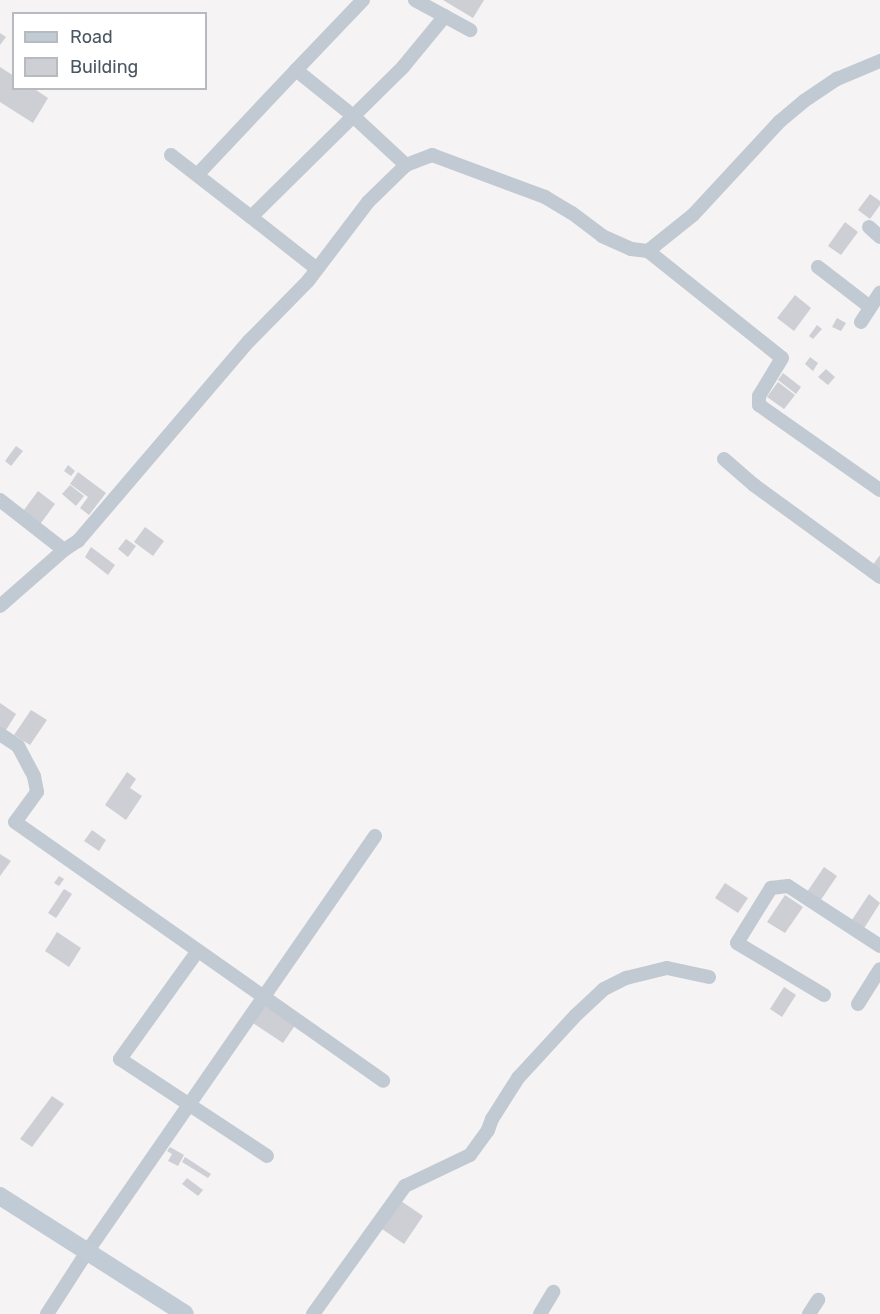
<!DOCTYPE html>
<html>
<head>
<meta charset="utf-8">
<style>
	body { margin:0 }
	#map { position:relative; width:880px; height:1314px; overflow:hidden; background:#f5f3f3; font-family:Rubik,sans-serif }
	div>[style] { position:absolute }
	.building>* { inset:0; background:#cdcfd5 }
	.street>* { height:14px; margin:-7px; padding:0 7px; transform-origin:7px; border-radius:7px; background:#c1cad2 }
	.secondary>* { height:18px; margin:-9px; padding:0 9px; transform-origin:9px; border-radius:9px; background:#c1cbd6 }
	span { translate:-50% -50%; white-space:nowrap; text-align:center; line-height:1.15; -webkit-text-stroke:6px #fff; paint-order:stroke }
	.legend { position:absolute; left:12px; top:12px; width:195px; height:78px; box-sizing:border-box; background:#fff; border:2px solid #b7bbc0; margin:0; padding:8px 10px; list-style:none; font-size:18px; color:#4a5661 }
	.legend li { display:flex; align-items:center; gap:12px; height:30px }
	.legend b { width:30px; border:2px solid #b7bbc0 }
</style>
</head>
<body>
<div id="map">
	<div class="building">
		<div style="clip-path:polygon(443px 0,484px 0,473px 18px)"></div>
		<div style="clip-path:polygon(0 33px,6px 37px,0 45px)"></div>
		<div style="clip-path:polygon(0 67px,14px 76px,14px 88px,33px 88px,48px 98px,33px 123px,0 102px)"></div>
		<div style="clip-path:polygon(870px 194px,880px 201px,880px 205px,870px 219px,858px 210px)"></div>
		<div style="clip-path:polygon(845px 222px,858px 232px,841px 255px,828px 246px)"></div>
		<div style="clip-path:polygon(795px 295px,811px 308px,794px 331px,777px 318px)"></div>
		<div style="clip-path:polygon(837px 318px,846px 323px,841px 331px,832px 327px)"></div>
		<div style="clip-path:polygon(817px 325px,822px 329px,813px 339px,809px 336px)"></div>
		<div style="clip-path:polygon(810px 357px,818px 363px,813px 371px,805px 364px)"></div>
		<div style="clip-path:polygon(826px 369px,835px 377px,828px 385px,818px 377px)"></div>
		<div style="clip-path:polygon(783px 373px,801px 387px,796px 394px,778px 380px)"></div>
		<div style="clip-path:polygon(778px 382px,795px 395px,784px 409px,767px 397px)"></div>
		<div style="clip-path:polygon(16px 446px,23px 451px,11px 466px,5px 461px)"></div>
		<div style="clip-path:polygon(68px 465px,75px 471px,71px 476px,64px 471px)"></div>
		<div style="clip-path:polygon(78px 472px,106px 493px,89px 515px,80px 508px,88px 497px,70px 484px)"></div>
		<div style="clip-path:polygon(70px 485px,84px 496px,76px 506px,62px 494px)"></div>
		<div style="clip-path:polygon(38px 491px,55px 504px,38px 527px,21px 514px)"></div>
		<div style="clip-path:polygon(145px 527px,164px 541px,153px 556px,134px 542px)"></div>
		<div style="clip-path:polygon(126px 539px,136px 546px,128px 557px,118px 549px)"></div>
		<div style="clip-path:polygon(91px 547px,115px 565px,108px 575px,85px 557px)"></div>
		<div style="clip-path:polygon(880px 555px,880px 571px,872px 566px)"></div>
		<div style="clip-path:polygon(0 703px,16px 714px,6px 730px,0 727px)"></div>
		<div style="clip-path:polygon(31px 710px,47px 720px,30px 745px,14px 735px)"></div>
		<div style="clip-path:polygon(127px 772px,136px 779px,130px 788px,142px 796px,126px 820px,105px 805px)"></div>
		<div style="clip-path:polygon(92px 830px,106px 840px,99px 851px,84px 841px)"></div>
		<div style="clip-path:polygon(0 854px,11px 861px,0 876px)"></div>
		<div style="clip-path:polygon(824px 867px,837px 876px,818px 904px,805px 895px)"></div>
		<div style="clip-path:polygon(59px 876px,64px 879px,59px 886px,54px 883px)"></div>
		<div style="clip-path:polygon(725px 883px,748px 898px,738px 913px,715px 898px)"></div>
		<div style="clip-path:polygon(64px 889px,72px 894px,56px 918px,48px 913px)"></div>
		<div style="clip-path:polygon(869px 894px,880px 903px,863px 930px,850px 923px)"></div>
		<div style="clip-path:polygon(785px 895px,803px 907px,785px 933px,767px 922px)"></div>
		<div style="clip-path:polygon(57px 932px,81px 948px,69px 967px,45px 951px)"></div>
		<div style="clip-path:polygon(784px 987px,796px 995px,782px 1017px,770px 1009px)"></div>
		<div style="clip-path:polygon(261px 1004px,296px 1024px,283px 1043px,250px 1021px)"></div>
		<div style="clip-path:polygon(52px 1096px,64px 1104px,32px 1147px,20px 1139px)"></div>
		<div style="clip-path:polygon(170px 1147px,184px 1155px,178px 1166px,168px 1161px,172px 1154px,167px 1151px)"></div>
		<div style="clip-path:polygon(185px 1157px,211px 1174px,208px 1178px,182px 1162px)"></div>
		<div style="clip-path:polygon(187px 1178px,203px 1190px,198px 1196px,182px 1184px)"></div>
		<div style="clip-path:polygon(401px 1201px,423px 1216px,404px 1244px,382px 1229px)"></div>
	</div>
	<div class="street">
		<div style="left:363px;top:0;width:97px;rotate:133.7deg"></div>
		<div style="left:296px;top:70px;width:72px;rotate:38.8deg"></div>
		<div style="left:352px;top:115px;width:74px;rotate:42.8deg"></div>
		<div style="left:415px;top:0;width:63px;rotate:28.6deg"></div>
		<div style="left:171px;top:155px;width:101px;rotate:37.8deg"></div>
		<div style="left:198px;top:174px;width:143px;rotate:-46.7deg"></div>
		<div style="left:869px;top:227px;width:15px;rotate:42deg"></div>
		<div style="left:648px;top:251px;width:171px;rotate:38.6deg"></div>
		<div style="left:782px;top:358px;width:44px;rotate:121.2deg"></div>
		<div style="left:759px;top:396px;width:9px;rotate:90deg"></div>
		<div style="left:759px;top:405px;width:148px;rotate:35.1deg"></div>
		<div style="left:818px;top:267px;width:66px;rotate:37.6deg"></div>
		<div style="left:317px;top:269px;width:84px;rotate:-141.8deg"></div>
		<div style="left:251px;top:217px;width:214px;rotate:-44.6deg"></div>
		<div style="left:403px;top:67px;width:66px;rotate:-50.5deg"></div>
		<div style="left:861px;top:322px;width:35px;rotate:-57deg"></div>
		<div style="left:724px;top:459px;width:40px;rotate:41deg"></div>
		<div style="left:754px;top:485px;width:156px;rotate:36.1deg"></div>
		<div style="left:0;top:500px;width:81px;rotate:38deg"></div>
		<div style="left:0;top:606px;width:85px;rotate:-41.2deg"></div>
		<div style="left:64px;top:550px;width:17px;rotate:-33deg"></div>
		<div style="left:78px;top:541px;width:263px;rotate:-49.5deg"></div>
		<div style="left:249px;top:341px;width:84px;rotate:-45.5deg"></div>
		<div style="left:308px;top:281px;width:99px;rotate:-52.8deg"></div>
		<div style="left:368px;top:202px;width:53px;rotate:-44.2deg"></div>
		<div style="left:406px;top:165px;width:28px;rotate:-21deg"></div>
		<div style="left:432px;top:155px;width:121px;rotate:20.4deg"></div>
		<div style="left:545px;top:197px;width:31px;rotate:31deg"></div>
		<div style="left:572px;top:213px;width:38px;rotate:37deg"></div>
		<div style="left:602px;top:236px;width:32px;rotate:24deg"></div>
		<div style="left:631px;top:249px;width:17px;rotate:7deg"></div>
		<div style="left:648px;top:251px;width:58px;rotate:-38.7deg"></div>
		<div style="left:693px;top:215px;width:127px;rotate:-47.2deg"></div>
		<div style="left:779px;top:122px;width:33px;rotate:-40deg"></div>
		<div style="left:804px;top:101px;width:40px;rotate:-34deg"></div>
		<div style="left:837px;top:79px;width:47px;rotate:-22.7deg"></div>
		<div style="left:0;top:734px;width:22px;rotate:34deg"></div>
		<div style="left:18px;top:746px;width:34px;rotate:62deg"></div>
		<div style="left:34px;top:776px;width:16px;rotate:79deg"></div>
		<div style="left:37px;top:792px;width:37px;rotate:126deg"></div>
		<div style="left:15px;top:822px;width:450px;rotate:35.1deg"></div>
		<div style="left:197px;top:952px;width:132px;rotate:125.7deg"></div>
		<div style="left:120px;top:1059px;width:176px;rotate:33.4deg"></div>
		<div style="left:824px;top:995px;width:101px;rotate:-149.1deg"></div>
		<div style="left:737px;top:943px;width:65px;rotate:-58.3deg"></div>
		<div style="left:771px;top:888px;width:17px;rotate:-7deg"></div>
		<div style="left:788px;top:886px;width:110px;rotate:33.1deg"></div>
		<div style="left:858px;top:1004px;width:41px;rotate:-57.8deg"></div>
		<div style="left:47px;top:1314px;width:74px;rotate:-57.2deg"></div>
		<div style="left:87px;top:1252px;width:506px;rotate:-55.3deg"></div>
		<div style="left:313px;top:1314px;width:158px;rotate:-54.3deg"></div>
		<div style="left:405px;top:1186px;width:72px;rotate:-25.5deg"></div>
		<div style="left:470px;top:1155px;width:31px;rotate:-54deg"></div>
		<div style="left:488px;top:1130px;width:12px;rotate:-70deg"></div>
		<div style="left:492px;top:1119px;width:49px;rotate:-57.6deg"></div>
		<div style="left:518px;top:1078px;width:86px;rotate:-47.4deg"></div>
		<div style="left:576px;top:1015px;width:38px;rotate:-43deg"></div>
		<div style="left:604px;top:989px;width:25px;rotate:-27deg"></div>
		<div style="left:626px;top:978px;width:42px;rotate:-13.7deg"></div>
		<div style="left:667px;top:968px;width:43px;rotate:12.1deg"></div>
		<div style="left:540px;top:1314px;width:26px;rotate:-59deg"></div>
		<div style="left:809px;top:1314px;width:17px;rotate:-57deg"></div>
	</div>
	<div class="secondary">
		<div style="left:0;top:1196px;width:219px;rotate:32.5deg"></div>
	</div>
	<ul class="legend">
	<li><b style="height:8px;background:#c1cbd6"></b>Road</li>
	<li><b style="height:16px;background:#cdcfd5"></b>Building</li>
	</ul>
</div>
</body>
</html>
